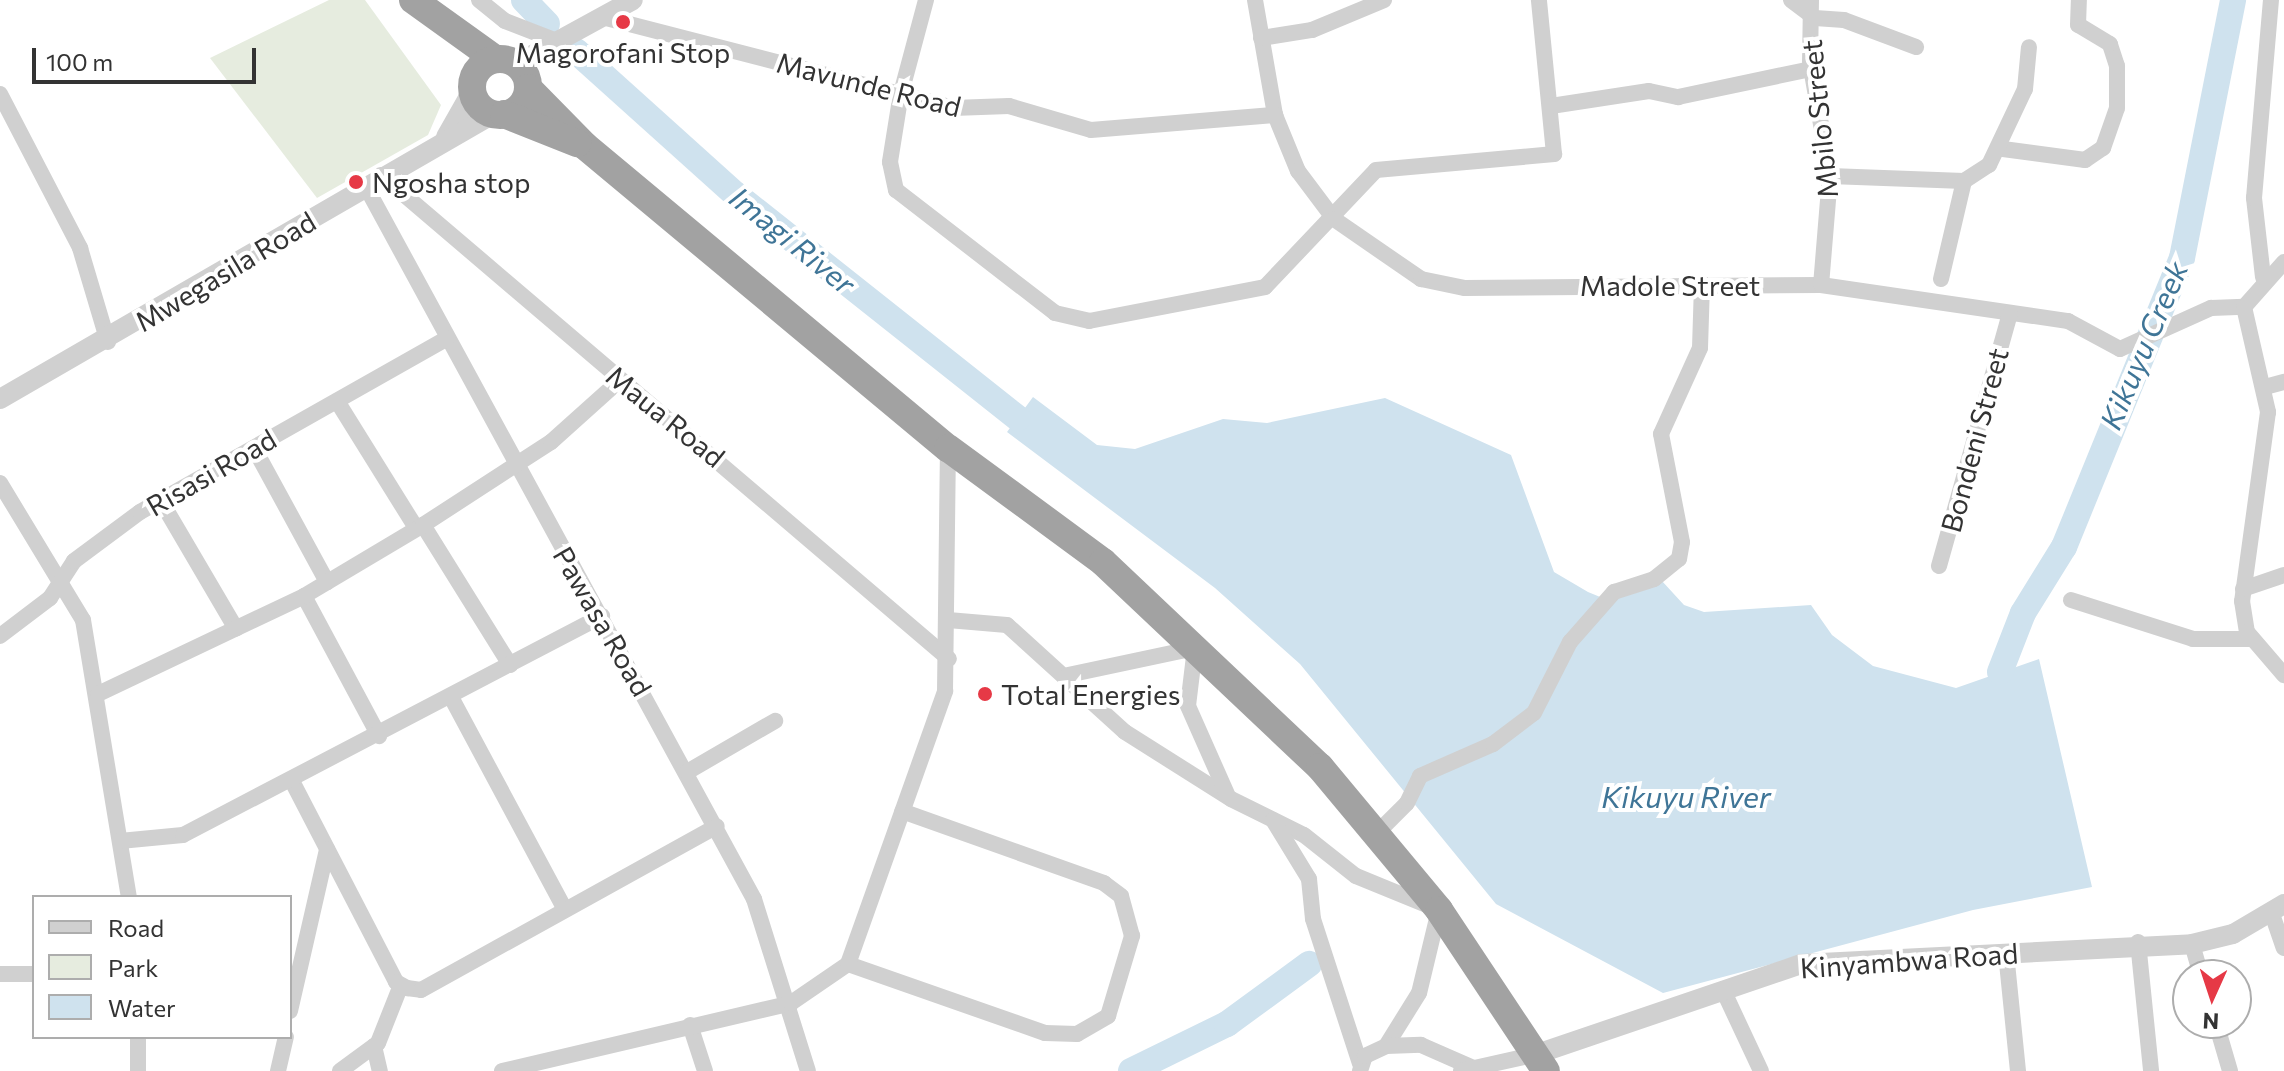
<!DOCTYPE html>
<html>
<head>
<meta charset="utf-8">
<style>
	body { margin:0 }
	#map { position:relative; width:2284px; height:1071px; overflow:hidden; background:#fff; font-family:Commissioner,sans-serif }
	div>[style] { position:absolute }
	.green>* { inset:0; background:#e6ecdf }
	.water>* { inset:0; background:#cfe2ee }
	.river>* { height:26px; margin:-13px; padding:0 13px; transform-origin:13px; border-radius:13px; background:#cfe2ee }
	.minor>* { height:16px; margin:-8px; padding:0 8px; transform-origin:8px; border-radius:8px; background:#d0d0d0 }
	.tertiary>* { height:20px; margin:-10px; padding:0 10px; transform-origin:10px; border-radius:10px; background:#d0d0d0 }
	.trunk>* { height:28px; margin:-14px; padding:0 14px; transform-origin:14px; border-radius:14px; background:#a2a2a2 }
	.trunk>.ring { margin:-14px; padding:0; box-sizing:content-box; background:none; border:28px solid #a2a2a2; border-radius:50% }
	.dots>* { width:22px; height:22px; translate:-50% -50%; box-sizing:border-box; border:4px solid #fff; border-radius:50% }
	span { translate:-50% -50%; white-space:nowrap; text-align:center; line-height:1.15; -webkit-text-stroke:8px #fff; paint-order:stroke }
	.poi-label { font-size:28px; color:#333 }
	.left { translate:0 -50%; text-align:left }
	.street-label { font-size:28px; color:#333 }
	.water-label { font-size:30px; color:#3f7597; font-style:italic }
	.legend { position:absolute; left:32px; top:895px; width:260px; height:144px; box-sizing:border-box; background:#fff; border:2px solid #adadad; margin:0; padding:10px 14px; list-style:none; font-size:24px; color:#333 }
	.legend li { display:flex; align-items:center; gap:16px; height:40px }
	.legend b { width:40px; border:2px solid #adadad }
	.north { position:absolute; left:2172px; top:959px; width:80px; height:80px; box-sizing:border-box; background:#fff; border:2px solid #adadad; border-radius:50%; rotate:183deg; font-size:22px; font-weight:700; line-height:32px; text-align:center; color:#333 }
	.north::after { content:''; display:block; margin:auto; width:28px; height:36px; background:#e63946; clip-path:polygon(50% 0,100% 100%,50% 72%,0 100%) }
	.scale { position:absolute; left:32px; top:48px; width:224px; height:36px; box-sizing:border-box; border:4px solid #333; border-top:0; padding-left:10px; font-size:24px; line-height:28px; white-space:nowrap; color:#333; -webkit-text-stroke:6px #fff; paint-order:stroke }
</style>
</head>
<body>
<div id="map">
	<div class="green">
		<div style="clip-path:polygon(329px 0,365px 0,441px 105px,428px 135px,317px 198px,210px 58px)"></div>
	</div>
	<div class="water">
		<div style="clip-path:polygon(1033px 397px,1097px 445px,1135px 449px,1223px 419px,1267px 423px,1385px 398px,1511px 455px,1554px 572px,1588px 592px,1610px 601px,1662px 581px,1684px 605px,1704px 612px,1811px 605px,1832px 635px,1873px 666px,1956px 688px,2039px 659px,2092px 887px,1973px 910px,1663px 993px,1496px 904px,1300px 664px,1215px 588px,1007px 432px)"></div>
	</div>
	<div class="river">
		<div style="left:524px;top:0;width:33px;rotate:46deg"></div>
		<div style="left:576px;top:51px;width:214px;rotate:42deg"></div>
		<div style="left:735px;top:194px;width:361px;rotate:38.4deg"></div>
		<div style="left:2000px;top:672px;width:63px;rotate:-68.7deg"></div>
		<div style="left:2023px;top:613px;width:78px;rotate:-58.2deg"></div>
		<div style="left:2064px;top:547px;width:312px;rotate:-67.8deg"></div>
		<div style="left:2182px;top:258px;width:263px;rotate:-78.8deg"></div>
		<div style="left:1131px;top:1071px;width:107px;rotate:-26.1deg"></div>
		<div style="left:1227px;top:1024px;width:102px;rotate:-36.2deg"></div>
	</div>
	<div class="minor">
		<div style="left:479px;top:0;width:33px;rotate:39deg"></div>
		<div style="left:505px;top:21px;width:61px;rotate:21.1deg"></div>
		<div style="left:926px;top:0;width:96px;rotate:105deg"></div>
		<div style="left:901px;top:93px;width:70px;rotate:99.1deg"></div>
		<div style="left:890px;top:162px;width:29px;rotate:78deg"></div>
		<div style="left:896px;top:190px;width:201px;rotate:37.7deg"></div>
		<div style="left:1055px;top:313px;width:35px;rotate:13deg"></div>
		<div style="left:1089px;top:321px;width:179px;rotate:-10.9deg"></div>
		<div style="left:1265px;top:287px;width:161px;rotate:-46.5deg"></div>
		<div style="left:1376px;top:170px;width:179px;rotate:-5.1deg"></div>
		<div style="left:1554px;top:154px;width:155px;rotate:-95.6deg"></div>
		<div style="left:1255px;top:0;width:117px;rotate:80.1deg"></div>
		<div style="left:1275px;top:115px;width:61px;rotate:67.7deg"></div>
		<div style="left:1298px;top:171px;width:60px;rotate:53.1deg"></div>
		<div style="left:1334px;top:219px;width:106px;rotate:34.6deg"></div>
		<div style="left:1421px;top:279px;width:45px;rotate:11.6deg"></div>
		<div style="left:1465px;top:288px;width:356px;rotate:-0.5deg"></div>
		<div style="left:1821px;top:285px;width:250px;rotate:8.3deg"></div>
		<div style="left:2068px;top:321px;width:59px;rotate:28.3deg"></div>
		<div style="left:2120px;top:349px;width:100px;rotate:-24.3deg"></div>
		<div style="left:2211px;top:308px;width:33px;rotate:-2deg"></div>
		<div style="left:1791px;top:0;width:30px;rotate:37deg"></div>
		<div style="left:1815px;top:18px;width:29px;rotate:4deg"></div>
		<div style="left:1844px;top:20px;width:77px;rotate:20.6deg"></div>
		<div style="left:1811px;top:0;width:62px;rotate:90.9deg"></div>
		<div style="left:1810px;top:62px;width:116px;rotate:80deg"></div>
		<div style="left:1830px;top:176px;width:109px;rotate:94.7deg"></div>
		<div style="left:606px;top:18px;width:358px;rotate:14.5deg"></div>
		<div style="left:953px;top:108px;width:56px;rotate:-2deg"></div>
		<div style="left:1009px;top:106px;width:85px;rotate:16.3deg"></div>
		<div style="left:1091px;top:130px;width:185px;rotate:-4.7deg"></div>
		<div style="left:1261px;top:38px;width:52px;rotate:-8.9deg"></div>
		<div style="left:1312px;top:30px;width:78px;rotate:-22.6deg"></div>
		<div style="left:0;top:94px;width:174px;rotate:62.5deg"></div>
		<div style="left:80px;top:248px;width:98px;rotate:73.4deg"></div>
		<div style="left:1551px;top:106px;width:99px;rotate:-8.7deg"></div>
		<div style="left:1649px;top:91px;width:30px;rotate:12deg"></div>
		<div style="left:1678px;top:97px;width:136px;rotate:-11.9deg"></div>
		<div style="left:2003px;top:149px;width:83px;rotate:7.6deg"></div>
		<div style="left:2085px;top:160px;width:22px;rotate:-34deg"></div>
		<div style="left:2103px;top:148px;width:42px;rotate:-70.7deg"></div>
		<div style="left:2117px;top:108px;width:42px;rotate:-90deg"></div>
		<div style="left:2117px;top:66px;width:23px;rotate:-108deg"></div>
		<div style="left:2110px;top:44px;width:37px;rotate:-149deg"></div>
		<div style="left:2078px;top:25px;width:25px;rotate:-88deg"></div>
		<div style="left:381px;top:175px;width:746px;rotate:40.43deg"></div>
		<div style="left:1830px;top:176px;width:134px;rotate:2.1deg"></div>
		<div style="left:1964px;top:181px;width:30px;rotate:-33deg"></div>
		<div style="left:1989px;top:165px;width:84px;rotate:-64.7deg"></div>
		<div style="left:2025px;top:89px;width:42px;rotate:-84.6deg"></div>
		<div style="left:365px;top:185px;width:813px;rotate:61.42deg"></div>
		<div style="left:754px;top:899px;width:180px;rotate:72.6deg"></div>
		<div style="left:2284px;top:262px;width:60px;rotate:131.6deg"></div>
		<div style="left:2244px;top:307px;width:108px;rotate:77.1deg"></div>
		<div style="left:2268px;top:412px;width:191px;rotate:97.8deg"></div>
		<div style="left:2242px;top:601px;width:31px;rotate:81deg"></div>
		<div style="left:2247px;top:632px;width:57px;rotate:49.3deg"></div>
		<div style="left:2263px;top:277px;width:80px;rotate:-96.5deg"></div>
		<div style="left:2254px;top:198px;width:199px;rotate:-85.1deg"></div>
		<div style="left:1941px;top:279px;width:101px;rotate:-76.8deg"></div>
		<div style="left:2265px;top:387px;width:20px;rotate:-15deg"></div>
		<div style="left:337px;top:401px;width:150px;rotate:58.1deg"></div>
		<div style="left:254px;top:448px;width:153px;rotate:61.4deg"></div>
		<div style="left:0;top:483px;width:160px;rotate:58.8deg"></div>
		<div style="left:83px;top:620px;width:281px;rotate:80.6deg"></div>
		<div style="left:161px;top:501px;width:148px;rotate:59.6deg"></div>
		<div style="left:423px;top:525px;width:165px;rotate:58.1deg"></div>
		<div style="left:1939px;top:566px;width:262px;rotate:-74.3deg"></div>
		<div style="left:2243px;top:589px;width:43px;rotate:-18.9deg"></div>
		<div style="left:304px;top:596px;width:159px;rotate:61.8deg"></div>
		<div style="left:2071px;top:600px;width:128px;rotate:17.7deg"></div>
		<div style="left:2193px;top:639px;width:59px"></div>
		<div style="left:948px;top:620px;width:59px;rotate:4.8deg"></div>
		<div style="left:1007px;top:625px;width:159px;rotate:42.2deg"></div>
		<div style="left:1125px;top:732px;width:125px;rotate:32.3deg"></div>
		<div style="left:1231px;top:799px;width:81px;rotate:26.3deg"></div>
		<div style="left:1304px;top:835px;width:66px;rotate:38.3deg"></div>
		<div style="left:1356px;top:876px;width:90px;rotate:22.3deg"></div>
		<div style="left:1439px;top:910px;width:85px;rotate:103.5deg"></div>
		<div style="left:1419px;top:993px;width:62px;rotate:121.9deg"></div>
		<div style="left:0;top:636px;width:63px;rotate:-37.2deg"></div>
		<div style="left:50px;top:598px;width:44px;rotate:-57deg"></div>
		<div style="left:74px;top:561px;width:82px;rotate:-36.6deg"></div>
		<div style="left:140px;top:512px;width:353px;rotate:-29.5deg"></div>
		<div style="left:1068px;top:675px;width:130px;rotate:-12deg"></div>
		<div style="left:1195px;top:648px;width:58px;rotate:96.9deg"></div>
		<div style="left:1188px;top:706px;width:96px;rotate:66.1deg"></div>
		<div style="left:98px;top:694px;width:228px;rotate:-25.4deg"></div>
		<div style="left:304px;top:596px;width:139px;rotate:-30.8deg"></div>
		<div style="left:423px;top:525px;width:153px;rotate:-33deg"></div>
		<div style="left:551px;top:442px;width:93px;rotate:-41.9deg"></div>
		<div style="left:451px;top:697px;width:237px;rotate:61.8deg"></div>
		<div style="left:687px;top:772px;width:102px;rotate:-30.1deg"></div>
		<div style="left:293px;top:783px;width:224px;rotate:62.6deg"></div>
		<div style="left:396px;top:982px;width:13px;rotate:29deg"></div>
		<div style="left:407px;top:988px;width:14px;rotate:8deg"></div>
		<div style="left:421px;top:990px;width:338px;rotate:-29deg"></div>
		<div style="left:1273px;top:820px;width:69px;rotate:58.6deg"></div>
		<div style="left:1309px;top:879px;width:40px;rotate:84.3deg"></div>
		<div style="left:1313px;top:919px;width:152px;rotate:72deg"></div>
		<div style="left:1377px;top:833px;width:42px;rotate:-45deg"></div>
		<div style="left:1407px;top:803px;width:30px;rotate:-64deg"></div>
		<div style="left:1420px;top:776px;width:80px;rotate:-23.7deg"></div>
		<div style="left:1493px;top:744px;width:51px;rotate:-37.1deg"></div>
		<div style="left:1534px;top:713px;width:80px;rotate:-63.1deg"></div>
		<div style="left:1570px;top:642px;width:67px;rotate:-48.7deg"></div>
		<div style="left:1614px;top:592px;width:42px;rotate:-18deg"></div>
		<div style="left:1654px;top:579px;width:32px;rotate:-39deg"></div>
		<div style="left:1679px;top:559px;width:17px;rotate:-80deg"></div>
		<div style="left:1682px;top:542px;width:110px;rotate:-101deg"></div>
		<div style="left:1661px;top:434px;width:94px;rotate:-65.6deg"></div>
		<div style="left:1700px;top:348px;width:65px;rotate:-88.2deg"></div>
		<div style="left:120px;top:841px;width:63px;rotate:-5.4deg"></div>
		<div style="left:183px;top:835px;width:473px;rotate:-27.6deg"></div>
		<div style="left:2271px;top:911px;width:39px;rotate:71deg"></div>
		<div style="left:2138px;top:942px;width:130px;rotate:84.2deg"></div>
		<div style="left:2192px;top:944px;width:32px;rotate:74deg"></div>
		<div style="left:2006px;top:953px;width:119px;rotate:84.2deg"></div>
		<div style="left:848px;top:964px;width:209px;rotate:19.3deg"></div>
		<div style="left:1045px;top:1033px;width:32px;rotate:2deg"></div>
		<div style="left:1077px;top:1034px;width:36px;rotate:-30deg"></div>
		<div style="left:1108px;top:1016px;width:84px;rotate:-73.3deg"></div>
		<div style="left:1132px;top:936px;width:41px;rotate:-105.4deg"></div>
		<div style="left:1121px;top:896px;width:21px;rotate:-143deg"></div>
		<div style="left:1104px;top:883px;width:214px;rotate:-160.4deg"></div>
		<div style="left:0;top:974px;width:34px"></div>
		<div style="left:1724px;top:992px;width:87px;rotate:64.9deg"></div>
		<div style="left:290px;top:1011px;width:166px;rotate:-77.1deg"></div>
		<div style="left:2216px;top:1023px;width:50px;rotate:73.7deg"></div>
		<div style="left:690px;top:1025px;width:48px;rotate:71.9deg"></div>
		<div style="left:138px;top:1037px;width:34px;rotate:90deg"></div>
		<div style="left:374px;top:1046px;width:26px;rotate:77deg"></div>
		<div style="left:278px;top:1071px;width:35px;rotate:-77deg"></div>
		<div style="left:340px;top:1071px;width:47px;rotate:-36.4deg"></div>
		<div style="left:378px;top:1043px;width:62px;rotate:-68.4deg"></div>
		<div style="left:502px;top:1071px;width:297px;rotate:-13.2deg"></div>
		<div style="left:791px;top:1003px;width:69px;rotate:-34.4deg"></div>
		<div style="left:848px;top:964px;width:290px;rotate:-70.4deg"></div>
		<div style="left:945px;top:691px;width:243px;rotate:-89.3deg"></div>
		<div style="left:1360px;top:1071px;width:16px;rotate:-72deg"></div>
		<div style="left:1365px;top:1056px;width:23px;rotate:-25deg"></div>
		<div style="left:1386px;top:1046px;width:35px;rotate:-2deg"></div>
		<div style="left:1421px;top:1045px;width:55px;rotate:23.7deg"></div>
		<div style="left:1461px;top:1071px;width:78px;rotate:-12.6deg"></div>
	</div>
	<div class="tertiary">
		<div style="left:516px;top:64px;width:133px;rotate:-28.7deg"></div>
		<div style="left:446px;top:137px;width:53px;rotate:-60.5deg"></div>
		<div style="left:0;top:399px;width:569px;rotate:-30.03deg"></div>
		<div style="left:1537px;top:1054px;width:279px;rotate:-18.8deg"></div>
		<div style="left:1801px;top:964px;width:392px;rotate:-2.9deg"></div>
		<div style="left:2192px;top:944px;width:42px;rotate:-13.7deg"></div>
		<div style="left:2233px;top:934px;width:59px;rotate:-30.5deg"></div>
	</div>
	<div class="trunk">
		<div style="left:413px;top:0;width:101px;rotate:35.7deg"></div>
		<div class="ring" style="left:472px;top:59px;width:28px;height:28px"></div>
		<div style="left:528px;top:88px;width:81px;rotate:45.5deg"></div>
		<div style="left:585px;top:146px;width:472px;rotate:39.8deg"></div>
		<div style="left:948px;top:448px;width:192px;rotate:36.3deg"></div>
		<div style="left:1103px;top:562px;width:299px;rotate:43.4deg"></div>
		<div style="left:1320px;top:767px;width:186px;rotate:50.2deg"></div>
		<div style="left:1439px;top:910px;width:193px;rotate:56.4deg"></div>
		<div style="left:504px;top:114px;width:79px;rotate:21.7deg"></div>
	</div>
	<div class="dots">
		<div style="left:623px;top:22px;background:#e63946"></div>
		<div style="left:356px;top:182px;background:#e63946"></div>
		<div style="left:985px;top:694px;background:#e63946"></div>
	</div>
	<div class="poi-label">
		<span style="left:623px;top:52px">Magorofani Stop</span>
		<span class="left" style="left:372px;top:182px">Ngosha stop</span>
		<span class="left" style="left:1001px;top:694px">Total Energies</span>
	</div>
	<div class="street-label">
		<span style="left:869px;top:84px;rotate:14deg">Mavunde Road</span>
		<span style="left:1819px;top:119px;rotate:-96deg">Mbilo Street</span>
		<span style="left:225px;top:271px;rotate:-31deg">Mwegasila Road</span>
		<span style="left:1670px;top:285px">Madole Street</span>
		<span style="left:666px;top:416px;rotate:39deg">Maua Road</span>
		<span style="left:1974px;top:440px;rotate:-75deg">Bondeni Street</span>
		<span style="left:211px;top:472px;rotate:-30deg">Risasi Road</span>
		<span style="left:603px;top:621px;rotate:60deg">Pawasa Road</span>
		<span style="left:1909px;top:960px;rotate:-4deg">Kinyambwa Road</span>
	</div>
	<div class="water-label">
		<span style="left:793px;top:240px;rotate:39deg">Imagi River</span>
		<span style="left:2143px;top:345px;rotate:-67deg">Kikuyu Creek</span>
		<span style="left:1686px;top:796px">Kikuyu River</span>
	</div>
	<ul class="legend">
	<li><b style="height:10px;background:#d0d0d0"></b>Road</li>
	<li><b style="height:22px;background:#e6ecdf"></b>Park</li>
	<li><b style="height:22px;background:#cfe2ee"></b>Water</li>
	</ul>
	<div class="north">N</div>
	<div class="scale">100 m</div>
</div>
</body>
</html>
